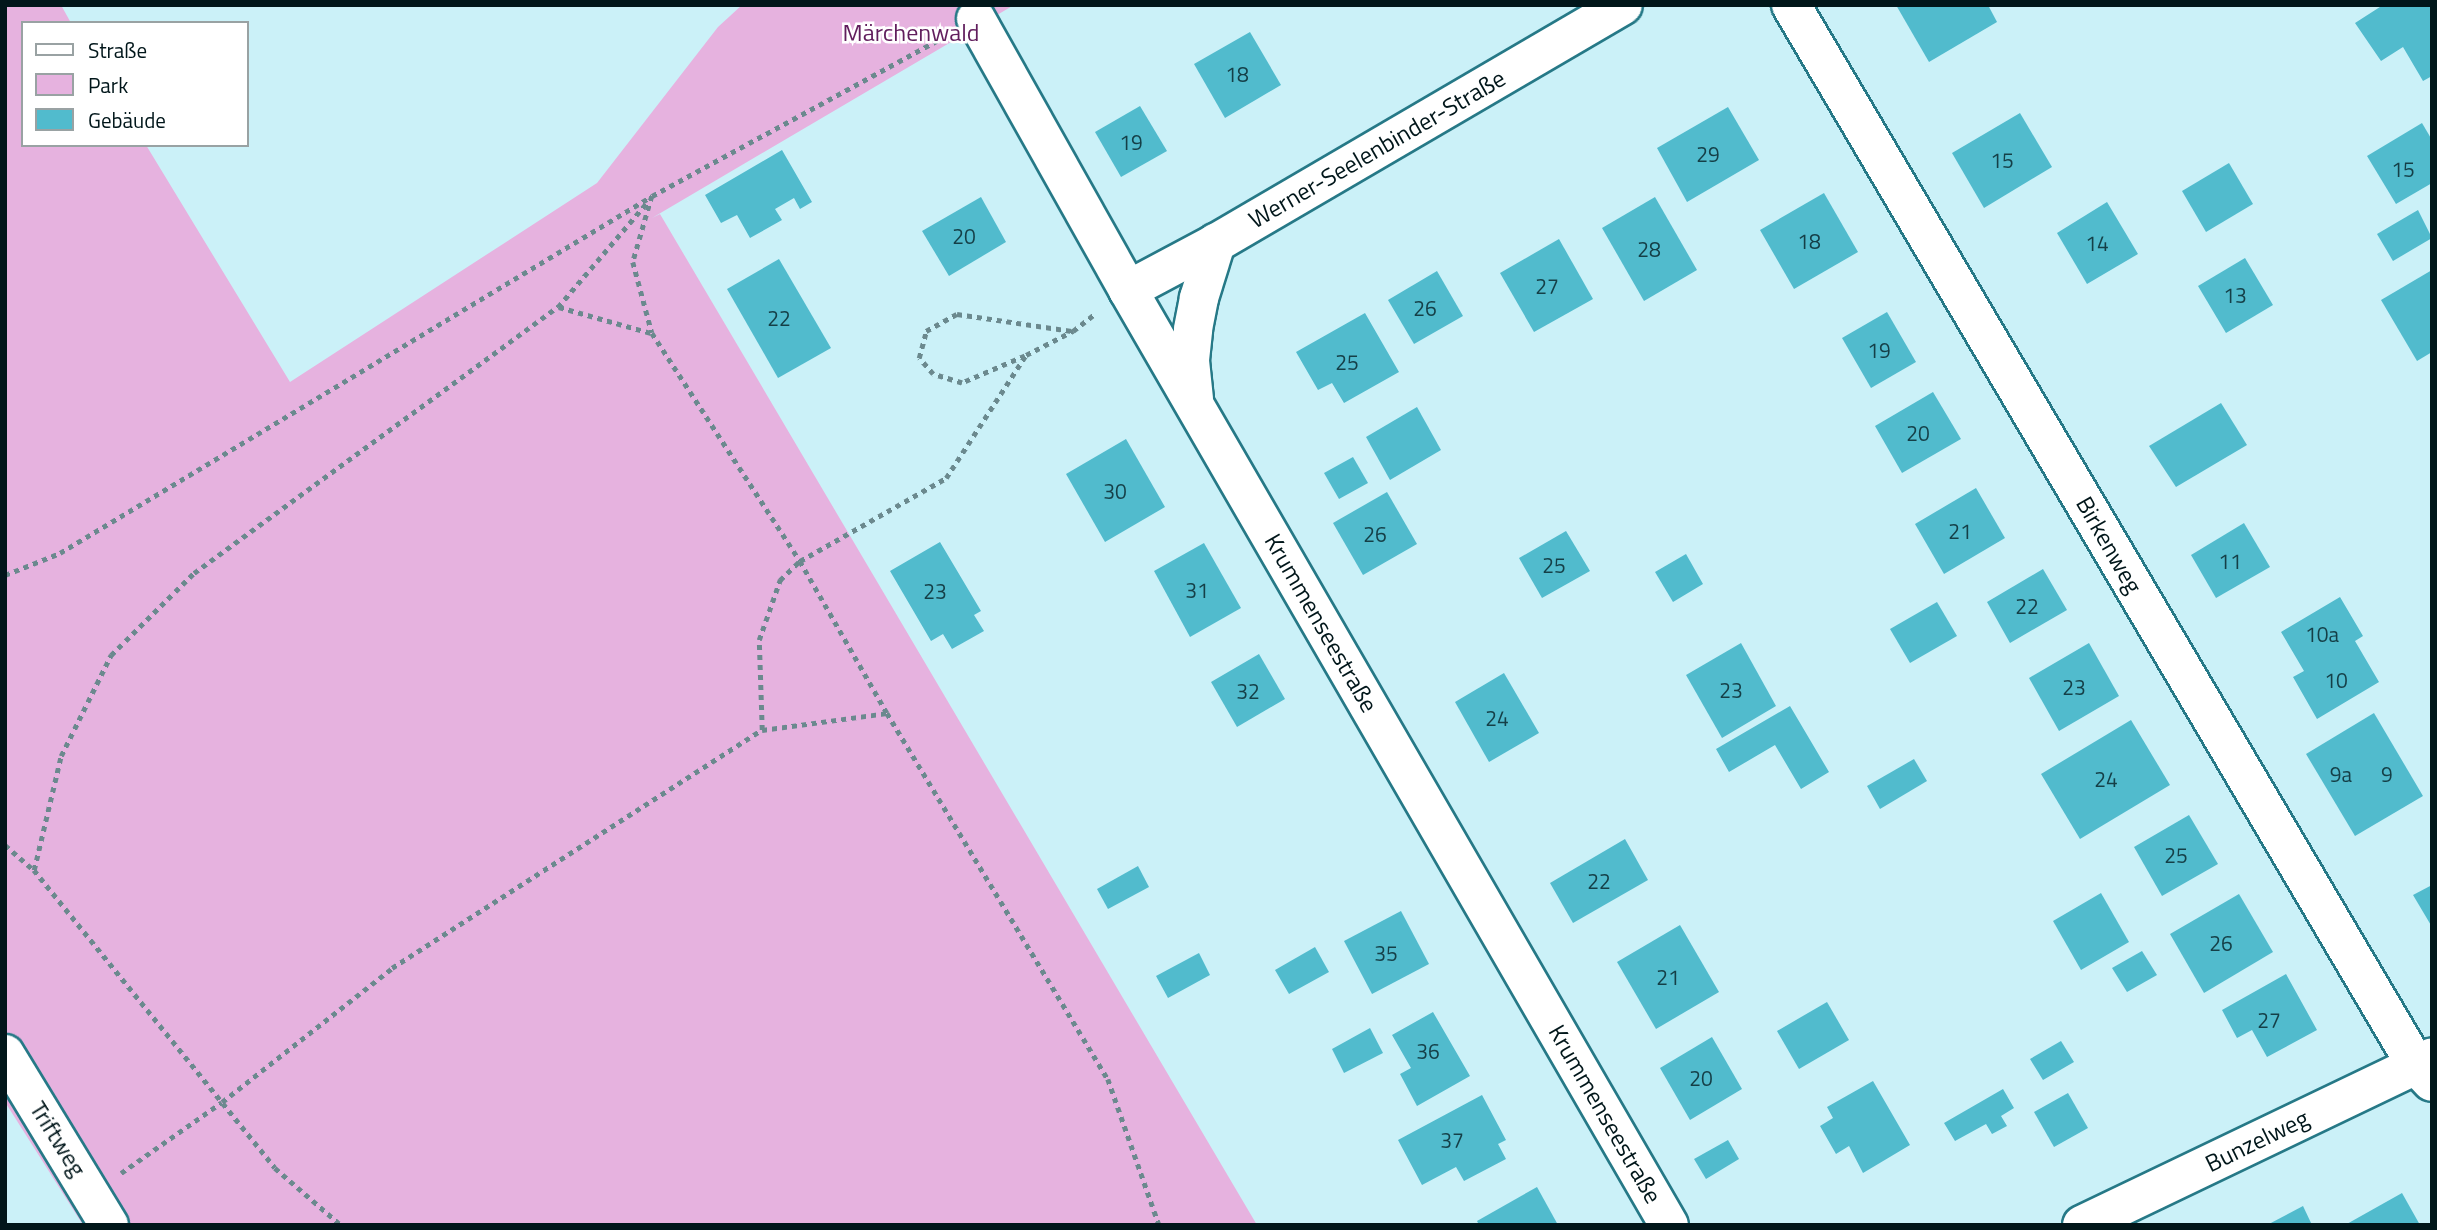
<!DOCTYPE html>
<html>
<head>
<meta charset="utf-8">
<style>
	body { margin:0 }
	#map { position:relative; width:2437px; height:1230px; overflow:hidden; background:#cbf1f8; font-family:"Titillium Web",sans-serif }
	div>[style] { position:absolute }
	.green>* { inset:0; background:#e6b2df }
	.building>* { inset:0; background:#51bbcd }
	.path>* { height:4.5px; margin-top:-2.25px; transform-origin:0; background:repeating-linear-gradient(90deg,#6b898e 0 5px,transparent 0 10px) }
	.roads { filter:drop-shadow(2px 0 #267987) drop-shadow(-2px 0 #267987) drop-shadow(0 2px #267987) drop-shadow(0 -2px #267987) }
	.minor>* { height:38px; margin:-19px; padding:0 19px; transform-origin:19px; border-radius:19px; background:#fff }
	span { translate:-50% -50%; white-space:nowrap; text-align:center; line-height:1.15; -webkit-text-stroke:5px #fff; paint-order:stroke }
	.number-label { font-size:21px; color:#153f47 }
	.number-label span { -webkit-text-stroke-width:0 }
	.park-label { font-size:24px; color:#611e5d }
	.street-label { font-size:24px; color:#01161a }
	.frame { position:absolute; inset:0; border:7px solid #01161a; pointer-events:none }
	.legend { position:absolute; left:21px; top:21px; width:228px; height:126px; box-sizing:border-box; background:#fff; border:2px solid #99a2a3; margin:0; padding:9px 12px; list-style:none; font-size:21px; color:#01161a }
	.legend li { display:flex; align-items:center; gap:14px; height:35px }
	.legend b { width:35px; border:2px solid #99a2a3 }
</style>
</head>
<body>
<div id="map">
	<div class="green">
		<div style="clip-path:polygon(5px 5px,61px 5px,71px 23px,23px 23px,23px 145px,146px 145px,290px 382px,597px 183px,718px 27px,742px 5px,1014px 5px,652px 218px,660px 214px,1257px 1225px,83px 1225px,5px 1102px)"></div>
	</div>
	<div class="building">
		<div style="clip-path:polygon(1896px 5px,1988px 5px,1997px 22px,1929px 62px)"></div>
		<div style="clip-path:polygon(2383px 5px,2432px 5px,2432px 76px,2423px 81px,2403px 47px,2381px 61px,2355px 23px)"></div>
		<div style="clip-path:polygon(1250px 32px,1281px 85px,1225px 118px,1194px 64px)"></div>
		<div style="clip-path:polygon(1140px 106px,1167px 151px,1121px 177px,1095px 132px)"></div>
		<div style="clip-path:polygon(1728px 107px,1759px 160px,1687px 202px,1657px 148px)"></div>
		<div style="clip-path:polygon(2020px 113px,2052px 167px,1984px 208px,1952px 153px)"></div>
		<div style="clip-path:polygon(2422px 123px,2432px 140px,2432px 183px,2396px 204px,2367px 156px)"></div>
		<div style="clip-path:polygon(782px 150px,812px 202px,800px 209px,794px 198px,775px 209px,782px 220px,750px 238px,737px 215px,721px 223px,705px 195px)"></div>
		<div style="clip-path:polygon(2229px 163px,2253px 204px,2206px 232px,2182px 191px)"></div>
		<div style="clip-path:polygon(1824px 193px,1858px 252px,1794px 289px,1760px 230px)"></div>
		<div style="clip-path:polygon(981px 197px,1006px 242px,949px 276px,922px 231px)"></div>
		<div style="clip-path:polygon(1655px 197px,1697px 270px,1644px 301px,1602px 228px)"></div>
		<div style="clip-path:polygon(2107px 202px,2138px 254px,2087px 284px,2057px 233px)"></div>
		<div style="clip-path:polygon(2418px 210px,2432px 238px,2393px 261px,2377px 234px)"></div>
		<div style="clip-path:polygon(1559px 239px,1593px 299px,1534px 332px,1500px 273px)"></div>
		<div style="clip-path:polygon(2245px 258px,2273px 305px,2226px 333px,2198px 286px)"></div>
		<div style="clip-path:polygon(779px 259px,831px 348px,778px 378px,727px 289px)"></div>
		<div style="clip-path:polygon(2432px 270px,2432px 352px,2417px 361px,2381px 300px)"></div>
		<div style="clip-path:polygon(1437px 271px,1463px 316px,1414px 344px,1388px 300px)"></div>
		<div style="clip-path:polygon(1887px 312px,1916px 362px,1871px 388px,1842px 338px)"></div>
		<div style="clip-path:polygon(1365px 313px,1399px 372px,1344px 403px,1332px 383px,1318px 390px,1296px 352px)"></div>
		<div style="clip-path:polygon(1933px 392px,1961px 439px,1902px 473px,1875px 426px)"></div>
		<div style="clip-path:polygon(2221px 403px,2247px 445px,2176px 487px,2149px 446px)"></div>
		<div style="clip-path:polygon(1417px 407px,1441px 450px,1390px 480px,1366px 437px)"></div>
		<div style="clip-path:polygon(1126px 439px,1165px 507px,1105px 542px,1066px 474px)"></div>
		<div style="clip-path:polygon(1353px 457px,1368px 483px,1339px 499px,1324px 473px)"></div>
		<div style="clip-path:polygon(1976px 488px,2005px 538px,1944px 574px,1915px 524px)"></div>
		<div style="clip-path:polygon(1387px 492px,1417px 544px,1363px 575px,1333px 523px)"></div>
		<div style="clip-path:polygon(2244px 523px,2270px 567px,2216px 598px,2191px 555px)"></div>
		<div style="clip-path:polygon(1566px 531px,1590px 571px,1542px 598px,1519px 558px)"></div>
		<div style="clip-path:polygon(940px 542px,981px 611px,974px 615px,984px 631px,952px 649px,943px 634px,931px 641px,890px 571px)"></div>
		<div style="clip-path:polygon(1204px 543px,1241px 608px,1190px 637px,1154px 571px)"></div>
		<div style="clip-path:polygon(1686px 554px,1703px 584px,1673px 602px,1655px 572px)"></div>
		<div style="clip-path:polygon(2043px 569px,2067px 610px,2010px 643px,1987px 602px)"></div>
		<div style="clip-path:polygon(2340px 597px,2363px 636px,2355px 641px,2379px 682px,2317px 719px,2293px 677px,2304px 671px,2281px 632px)"></div>
		<div style="clip-path:polygon(1937px 602px,1957px 636px,1910px 663px,1890px 629px)"></div>
		<div style="clip-path:polygon(1741px 643px,1776px 706px,1722px 738px,1686px 675px)"></div>
		<div style="clip-path:polygon(2089px 643px,2119px 696px,2059px 731px,2029px 678px)"></div>
		<div style="clip-path:polygon(1259px 654px,1285px 699px,1237px 727px,1211px 682px)"></div>
		<div style="clip-path:polygon(1504px 673px,1539px 733px,1489px 762px,1455px 702px)"></div>
		<div style="clip-path:polygon(1790px 706px,1829px 772px,1801px 789px,1775px 745px,1729px 772px,1716px 749px)"></div>
		<div style="clip-path:polygon(2374px 713px,2423px 796px,2355px 836px,2306px 754px)"></div>
		<div style="clip-path:polygon(2131px 720px,2170px 785px,2080px 839px,2041px 774px)"></div>
		<div style="clip-path:polygon(1914px 759px,1927px 781px,1880px 809px,1867px 786px)"></div>
		<div style="clip-path:polygon(2189px 815px,2218px 864px,2162px 896px,2134px 847px)"></div>
		<div style="clip-path:polygon(1625px 839px,1648px 880px,1573px 923px,1550px 883px)"></div>
		<div style="clip-path:polygon(1138px 866px,1149px 887px,1108px 909px,1097px 889px)"></div>
		<div style="clip-path:polygon(2432px 885px,2432px 927px,2413px 895px)"></div>
		<div style="clip-path:polygon(2101px 893px,2129px 942px,2081px 970px,2053px 921px)"></div>
		<div style="clip-path:polygon(2239px 894px,2273px 952px,2204px 993px,2170px 934px)"></div>
		<div style="clip-path:polygon(1401px 911px,1429px 964px,1372px 994px,1344px 941px)"></div>
		<div style="clip-path:polygon(1680px 925px,1719px 992px,1656px 1029px,1617px 962px)"></div>
		<div style="clip-path:polygon(1315px 947px,1329px 972px,1289px 994px,1275px 970px)"></div>
		<div style="clip-path:polygon(2142px 951px,2157px 975px,2127px 992px,2112px 968px)"></div>
		<div style="clip-path:polygon(1199px 953px,1210px 975px,1168px 998px,1156px 976px)"></div>
		<div style="clip-path:polygon(2286px 974px,2317px 1030px,2267px 1057px,2252px 1030px,2237px 1038px,2222px 1010px)"></div>
		<div style="clip-path:polygon(1827px 1002px,1849px 1040px,1799px 1069px,1777px 1031px)"></div>
		<div style="clip-path:polygon(1433px 1012px,1470px 1076px,1417px 1106px,1400px 1074px,1411px 1068px,1392px 1035px)"></div>
		<div style="clip-path:polygon(1370px 1028px,1383px 1053px,1344px 1073px,1332px 1049px)"></div>
		<div style="clip-path:polygon(1712px 1037px,1742px 1089px,1690px 1120px,1660px 1068px)"></div>
		<div style="clip-path:polygon(2061px 1041px,2074px 1062px,2043px 1080px,2030px 1059px)"></div>
		<div style="clip-path:polygon(1873px 1081px,1910px 1145px,1863px 1173px,1849px 1146px,1836px 1154px,1820px 1126px,1833px 1118px,1827px 1107px)"></div>
		<div style="clip-path:polygon(2003px 1089px,2014px 1108px,2001px 1116px,2007px 1126px,1992px 1134px,1986px 1124px,1955px 1141px,1944px 1123px)"></div>
		<div style="clip-path:polygon(2068px 1093px,2088px 1128px,2054px 1147px,2034px 1112px)"></div>
		<div style="clip-path:polygon(1482px 1095px,1506px 1140px,1498px 1144px,1506px 1159px,1464px 1181px,1456px 1167px,1422px 1185px,1398px 1140px)"></div>
		<div style="clip-path:polygon(1728px 1140px,1739px 1159px,1706px 1179px,1694px 1159px)"></div>
		<div style="clip-path:polygon(1537px 1187px,1558px 1225px,1479px 1225px,1477px 1221px)"></div>
		<div style="clip-path:polygon(2402px 1193px,2420px 1225px,2345px 1225px)"></div>
		<div style="clip-path:polygon(2303px 1206px,2312px 1225px,2267px 1225px)"></div>
	</div>
	<div class="path">
		<div style="left:652px;top:196px;width:69px;rotate:106.1deg"></div>
		<div style="left:633px;top:262px;width:73px;rotate:75deg"></div>
		<div style="left:652px;top:333px;width:272px;rotate:57deg"></div>
		<div style="left:800px;top:561px;width:175px;rotate:60.2deg"></div>
		<div style="left:887px;top:713px;width:428px;rotate:58.9deg"></div>
		<div style="left:1108px;top:1079px;width:155px;rotate:70.7deg"></div>
		<div style="left:559px;top:307px;width:96px;rotate:15.8deg"></div>
		<div style="left:1025px;top:356px;width:69px;rotate:156.8deg"></div>
		<div style="left:962px;top:383px;width:30px;rotate:-163deg"></div>
		<div style="left:933px;top:374px;width:21px;rotate:-131deg"></div>
		<div style="left:919px;top:358px;width:28px;rotate:-75deg"></div>
		<div style="left:926px;top:331px;width:35px;rotate:-29deg"></div>
		<div style="left:957px;top:314px;width:116px;rotate:8.4deg"></div>
		<div style="left:5px;top:575px;width:59px;rotate:-21.8deg"></div>
		<div style="left:60px;top:553px;width:691px;rotate:-31.09deg"></div>
		<div style="left:652px;top:196px;width:330px;rotate:-28.6deg"></div>
		<div style="left:762px;top:730px;width:90px;rotate:-91.9deg"></div>
		<div style="left:759px;top:640px;width:64px;rotate:-70.7deg"></div>
		<div style="left:780px;top:580px;width:28px;rotate:-44deg"></div>
		<div style="left:800px;top:561px;width:168px;rotate:-29.6deg"></div>
		<div style="left:946px;top:478px;width:147px;rotate:-57deg"></div>
		<div style="left:1026px;top:355px;width:53px;rotate:-27.1deg"></div>
		<div style="left:1073px;top:331px;width:29px;rotate:-38deg"></div>
		<div style="left:5px;top:845px;width:38px;rotate:41deg"></div>
		<div style="left:34px;top:870px;width:383px;rotate:51deg"></div>
		<div style="left:275px;top:1168px;width:87px;rotate:40.8deg"></div>
		<div style="left:34px;top:870px;width:117px;rotate:-76.7deg"></div>
		<div style="left:61px;top:756px;width:113px;rotate:-63.7deg"></div>
		<div style="left:111px;top:655px;width:117px;rotate:-44.7deg"></div>
		<div style="left:194px;top:573px;width:451px;rotate:-36.2deg"></div>
		<div style="left:558px;top:307px;width:140px;rotate:-49.6deg"></div>
		<div style="left:121px;top:1173px;width:123px;rotate:-35.1deg"></div>
		<div style="left:222px;top:1102px;width:216px;rotate:-38.2deg"></div>
		<div style="left:392px;top:968px;width:440px;rotate:-32.8deg"></div>
		<div style="left:762px;top:730px;width:126px;rotate:-7.7deg"></div>
	</div>
	<div class="roads">
		<div class="minor">
			<div style="left:1791px;top:5px;width:1231px;rotate:59.48deg"></div>
			<div style="left:2416px;top:1065px;width:23px;rotate:47deg"></div>
			<div style="left:976px;top:19px;width:311px;rotate:60.7deg"></div>
			<div style="left:1128px;top:290px;width:1080px;rotate:59.95deg"></div>
			<div style="left:1128px;top:290px;width:100px;rotate:-28.1deg"></div>
			<div style="left:1216px;top:243px;width:471px;rotate:-30.3deg"></div>
			<div style="left:1194px;top:399px;width:39px;rotate:-96deg"></div>
			<div style="left:1190px;top:360px;width:31px;rotate:-84deg"></div>
			<div style="left:1193px;top:329px;width:32px;rotate:-79deg"></div>
			<div style="left:1199px;top:298px;width:58px;rotate:-72.8deg"></div>
			<div style="left:5px;top:1054px;width:200px;rotate:58.7deg"></div>
			<div style="left:2082px;top:1225px;width:388px;rotate:-25.6deg"></div>
		</div>
	</div>
	<div class="number-label">
		<span style="left:1237px;top:74px">18</span>
		<span style="left:1131px;top:142px">19</span>
		<span style="left:1708px;top:154px">29</span>
		<span style="left:2002px;top:160px">15</span>
		<span style="left:2403px;top:169px">15</span>
		<span style="left:964px;top:236px">20</span>
		<span style="left:1809px;top:241px">18</span>
		<span style="left:2097px;top:243px">14</span>
		<span style="left:1649px;top:249px">28</span>
		<span style="left:1547px;top:286px">27</span>
		<span style="left:2235px;top:295px">13</span>
		<span style="left:1425px;top:308px">26</span>
		<span style="left:779px;top:318px">22</span>
		<span style="left:1879px;top:350px">19</span>
		<span style="left:1347px;top:362px">25</span>
		<span style="left:1918px;top:433px">20</span>
		<span style="left:1115px;top:491px">30</span>
		<span style="left:1960px;top:531px">21</span>
		<span style="left:1375px;top:534px">26</span>
		<span style="left:2230px;top:561px">11</span>
		<span style="left:1554px;top:565px">25</span>
		<span style="left:1197px;top:590px">31</span>
		<span style="left:935px;top:591px">23</span>
		<span style="left:2027px;top:606px">22</span>
		<span style="left:2322px;top:634px">10a</span>
		<span style="left:2336px;top:680px">10</span>
		<span style="left:2074px;top:687px">23</span>
		<span style="left:1731px;top:690px">23</span>
		<span style="left:1248px;top:691px">32</span>
		<span style="left:1497px;top:718px">24</span>
		<span style="left:2341px;top:774px">9a</span>
		<span style="left:2387px;top:774px">9</span>
		<span style="left:2106px;top:779px">24</span>
		<span style="left:2176px;top:855px">25</span>
		<span style="left:1599px;top:881px">22</span>
		<span style="left:2221px;top:943px">26</span>
		<span style="left:1386px;top:953px">35</span>
		<span style="left:1668px;top:977px">21</span>
		<span style="left:2269px;top:1020px">27</span>
		<span style="left:1428px;top:1051px">36</span>
		<span style="left:1701px;top:1078px">20</span>
		<span style="left:1452px;top:1140px">37</span>
	</div>
	<div class="park-label">
		<span style="left:911px;top:33px">Märchenwald</span>
	</div>
	<div class="street-label">
		<span style="left:1377px;top:149px;rotate:-30deg">Werner-Seelenbinder-Straße</span>
		<span style="left:2109px;top:545px;rotate:60deg">Birkenweg</span>
		<span style="left:1321px;top:623px;rotate:60deg">Krummenseestraße</span>
		<span style="left:1605px;top:1114px;rotate:60deg">Krummenseestraße</span>
		<span style="left:58px;top:1139px;rotate:58deg">Triftweg</span>
		<span style="left:2257px;top:1141px;rotate:-26deg">Bunzelweg</span>
	</div>
	<div class="frame"></div>
	<ul class="legend">
	<li><b style="height:9px;background:#fff"></b>Straße</li>
	<li><b style="height:19px;background:#e6b2df"></b>Park</li>
	<li><b style="height:19px;background:#51bbcd"></b>Gebäude</li>
	</ul>
</div>
</body>
</html>
